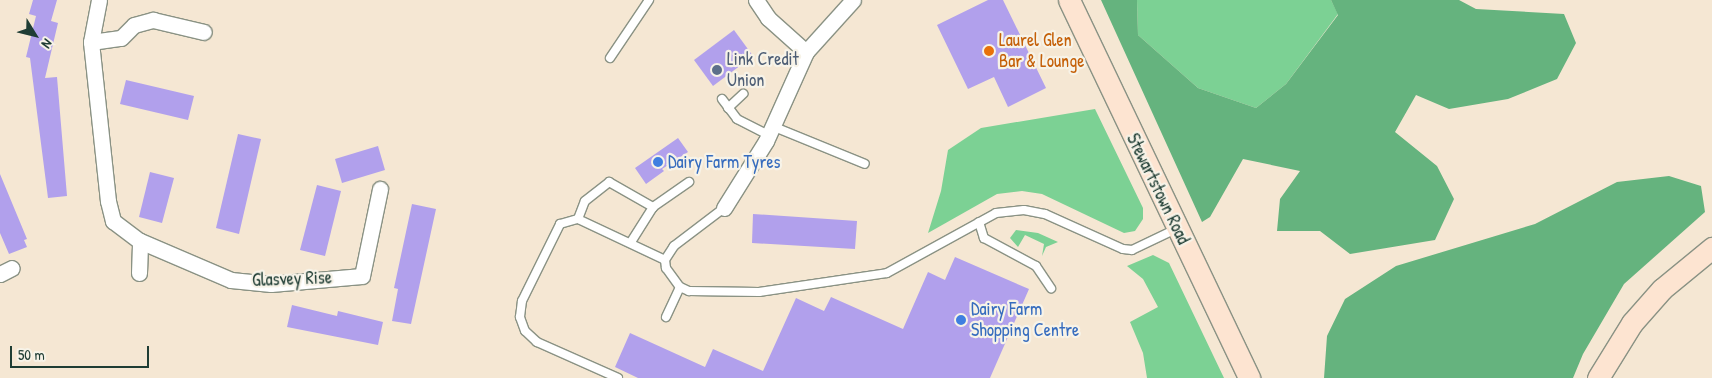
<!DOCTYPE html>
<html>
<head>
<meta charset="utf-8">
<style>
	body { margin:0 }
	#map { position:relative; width:1712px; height:378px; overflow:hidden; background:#f5e7d3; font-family:"Patrick Hand",sans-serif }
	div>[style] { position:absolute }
	.green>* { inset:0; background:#7cd194 }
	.forest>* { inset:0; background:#65b37e }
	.building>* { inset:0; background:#b1a0ec }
	.roads { filter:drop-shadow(1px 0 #8a9284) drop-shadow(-1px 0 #8a9284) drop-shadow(0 1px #8a9284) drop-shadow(0 -1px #8a9284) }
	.lane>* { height:8px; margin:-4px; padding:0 4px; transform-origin:4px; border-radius:4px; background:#fff }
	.street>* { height:15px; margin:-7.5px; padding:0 7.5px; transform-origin:7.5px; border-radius:7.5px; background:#fff }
	.secondary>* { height:21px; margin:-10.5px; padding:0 10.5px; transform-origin:10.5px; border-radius:10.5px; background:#fde4d1 }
	.dots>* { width:14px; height:14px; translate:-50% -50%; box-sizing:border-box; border:2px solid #f7f3e8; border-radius:50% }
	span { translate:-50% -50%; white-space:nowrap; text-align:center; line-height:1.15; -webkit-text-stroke:4.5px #f7f3e8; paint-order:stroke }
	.food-label { font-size:18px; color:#c56008 }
	.left { translate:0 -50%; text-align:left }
	.service-label { font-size:18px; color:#4e5e75 }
	.shop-label { font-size:18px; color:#366cbe }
	.street-label { font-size:18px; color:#1f3d34 }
	.north { position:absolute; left:10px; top:10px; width:50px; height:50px; -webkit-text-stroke:4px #f7f3e8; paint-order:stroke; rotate:126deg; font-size:14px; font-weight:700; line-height:20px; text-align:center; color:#1f3d34 }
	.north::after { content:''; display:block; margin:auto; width:18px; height:22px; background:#1f3d34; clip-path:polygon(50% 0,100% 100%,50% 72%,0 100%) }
	.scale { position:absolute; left:10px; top:346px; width:139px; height:22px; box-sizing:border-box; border:2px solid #1f3d34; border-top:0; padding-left:6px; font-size:15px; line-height:18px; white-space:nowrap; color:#1f3d34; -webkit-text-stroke:4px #f7f3e8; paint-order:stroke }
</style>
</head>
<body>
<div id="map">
	<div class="green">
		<div style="clip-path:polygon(1137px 0,1331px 0,1338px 14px,1286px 84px,1256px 108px,1198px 88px,1138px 35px)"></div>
		<div style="clip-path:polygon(1095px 109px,1143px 208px,1143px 219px,1135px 231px,1124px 233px,1042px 194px,1022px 191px,997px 194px,928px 233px,941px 191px,948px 150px,981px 128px)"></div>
		<div style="clip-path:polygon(1016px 230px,1038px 233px,1058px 242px,1046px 247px,1042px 256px,1044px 244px,1025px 235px,1018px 247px,1010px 238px)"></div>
		<div style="clip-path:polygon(1153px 255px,1169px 263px,1224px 378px,1147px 378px,1143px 353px,1130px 322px,1158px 307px,1143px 279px,1127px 266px)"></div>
	</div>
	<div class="forest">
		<div style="clip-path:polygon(1101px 0,1137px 0,1138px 35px,1198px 88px,1256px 108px,1286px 84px,1338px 15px,1331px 0,1459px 0,1476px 9px,1564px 14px,1576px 43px,1557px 79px,1508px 99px,1449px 109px,1416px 95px,1395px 132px,1437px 166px,1454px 199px,1435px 240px,1350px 254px,1320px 231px,1277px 231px,1280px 199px,1300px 171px,1243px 159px,1210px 217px,1202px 222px)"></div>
		<div style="clip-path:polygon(1669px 176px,1701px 186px,1705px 212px,1624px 284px,1583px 354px,1573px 378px,1324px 378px,1327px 336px,1345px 299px,1396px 266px,1535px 224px,1617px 182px)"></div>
	</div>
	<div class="building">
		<div style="clip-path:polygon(33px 0,57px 0,51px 21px,58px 23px,45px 78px,57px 77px,67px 196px,48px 198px,30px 58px,26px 57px,36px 16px,29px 14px)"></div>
		<div style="clip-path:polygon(988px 0,1003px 0,1046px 88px,1008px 107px,994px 77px,968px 89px,937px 25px)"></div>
		<div style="clip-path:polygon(734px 30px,753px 56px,713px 86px,694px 60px)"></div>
		<div style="clip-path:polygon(126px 80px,194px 96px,188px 120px,120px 104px)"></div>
		<div style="clip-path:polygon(238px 134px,261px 139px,239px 234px,216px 228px)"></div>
		<div style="clip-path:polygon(678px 138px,688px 152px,662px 169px,664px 171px,646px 184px,635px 168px)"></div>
		<div style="clip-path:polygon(378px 146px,385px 170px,342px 183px,335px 159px)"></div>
		<div style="clip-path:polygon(150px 172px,174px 178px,162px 223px,139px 217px)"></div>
		<div style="clip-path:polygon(0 174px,27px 239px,24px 240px,27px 247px,9px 254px,0 233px)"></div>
		<div style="clip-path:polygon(317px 185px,341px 191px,325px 256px,300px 250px)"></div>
		<div style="clip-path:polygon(412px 204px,436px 209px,411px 324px,392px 321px,398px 289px,394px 288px)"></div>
		<div style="clip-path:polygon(753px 214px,857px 221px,855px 249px,752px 243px)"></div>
		<div style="clip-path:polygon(955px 257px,1029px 289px,990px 378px,638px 378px,615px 367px,630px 333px,705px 367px,713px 349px,763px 371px,796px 298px,824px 311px,831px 297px,903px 329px,928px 272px,945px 280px)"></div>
		<div style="clip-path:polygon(292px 305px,337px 316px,338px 311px,383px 322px,378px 345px,287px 327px)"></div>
	</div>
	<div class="roads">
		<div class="lane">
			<div style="left:610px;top:58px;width:70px;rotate:-56.1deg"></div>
			<div style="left:722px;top:99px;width:25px;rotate:53deg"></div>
			<div style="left:737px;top:119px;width:35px;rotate:27deg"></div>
			<div style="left:728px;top:108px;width:21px;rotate:-43deg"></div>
			<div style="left:772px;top:126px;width:100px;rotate:22.2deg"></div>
			<div style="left:724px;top:208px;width:63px;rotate:142.8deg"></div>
			<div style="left:674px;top:246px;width:17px;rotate:123deg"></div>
			<div style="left:665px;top:260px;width:8px;rotate:83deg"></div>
			<div style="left:666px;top:268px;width:24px;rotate:54deg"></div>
			<div style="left:680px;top:287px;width:10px;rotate:24deg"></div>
			<div style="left:689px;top:291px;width:70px;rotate:0.8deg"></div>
			<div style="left:759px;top:292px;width:129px;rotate:-8.4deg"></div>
			<div style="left:887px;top:273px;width:124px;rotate:-28.8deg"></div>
			<div style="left:996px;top:213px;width:28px;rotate:-6deg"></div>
			<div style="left:1024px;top:210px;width:21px;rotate:11deg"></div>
			<div style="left:1045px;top:214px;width:85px;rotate:24.2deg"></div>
			<div style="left:1123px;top:249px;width:9px;rotate:6deg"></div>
			<div style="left:1132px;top:250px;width:49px;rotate:-25.5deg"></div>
			<div style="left:578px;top:219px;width:19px;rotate:-69deg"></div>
			<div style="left:585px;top:201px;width:31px;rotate:-38deg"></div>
			<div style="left:609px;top:182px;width:51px;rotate:29.6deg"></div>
			<div style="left:979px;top:222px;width:17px;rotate:73deg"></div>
			<div style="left:984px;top:238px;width:59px;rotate:28.3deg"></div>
			<div style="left:1036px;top:266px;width:27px;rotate:56deg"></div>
			<div style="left:631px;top:242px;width:41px;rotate:-57.8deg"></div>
			<div style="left:653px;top:207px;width:44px;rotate:-34.8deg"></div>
			<div style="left:666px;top:317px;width:33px;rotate:-65deg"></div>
			<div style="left:618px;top:378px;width:89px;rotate:-156deg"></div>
			<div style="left:537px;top:342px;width:16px;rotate:-137deg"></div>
			<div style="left:525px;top:331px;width:15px;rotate:-110deg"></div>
			<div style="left:520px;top:317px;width:16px;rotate:-83deg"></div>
			<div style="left:522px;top:301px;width:86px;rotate:-63.7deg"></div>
			<div style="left:560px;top:224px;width:19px;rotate:-16deg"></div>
			<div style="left:578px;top:219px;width:96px;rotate:25.2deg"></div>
		</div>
		<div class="street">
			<div style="left:99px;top:0;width:43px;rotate:100.8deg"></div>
			<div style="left:91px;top:42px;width:160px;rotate:83.9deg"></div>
			<div style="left:108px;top:201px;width:21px;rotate:76deg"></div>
			<div style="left:113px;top:221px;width:34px;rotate:37deg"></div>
			<div style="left:140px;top:241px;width:99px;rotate:23.2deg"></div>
			<div style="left:231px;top:280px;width:40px;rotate:5.7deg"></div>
			<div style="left:271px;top:284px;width:91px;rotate:-5deg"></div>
			<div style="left:362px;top:276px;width:89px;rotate:-78.3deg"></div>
			<div style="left:756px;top:0;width:22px;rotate:56deg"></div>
			<div style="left:768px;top:18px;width:51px;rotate:41.8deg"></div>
			<div style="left:91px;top:42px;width:30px;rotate:-8deg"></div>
			<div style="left:121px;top:38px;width:18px;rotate:-45deg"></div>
			<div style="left:134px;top:25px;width:20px;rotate:-15deg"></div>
			<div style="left:153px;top:20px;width:52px;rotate:13.2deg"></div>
			<div style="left:724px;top:208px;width:79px;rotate:-57.9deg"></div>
			<div style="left:766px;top:141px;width:98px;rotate:-65.8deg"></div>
			<div style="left:806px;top:52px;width:70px;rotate:-47.9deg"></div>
			<div style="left:139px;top:273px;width:32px;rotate:-88deg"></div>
			<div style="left:0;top:274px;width:13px;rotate:-27deg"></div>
		</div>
		<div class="secondary">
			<div style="left:1069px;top:0;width:419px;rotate:64.5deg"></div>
			<div style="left:1598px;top:378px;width:65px;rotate:-58.3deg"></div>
			<div style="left:1632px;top:323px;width:45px;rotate:-48.6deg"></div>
			<div style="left:1662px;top:289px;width:65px;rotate:-39.4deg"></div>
		</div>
	</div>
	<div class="dots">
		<div style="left:989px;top:51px;background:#e8710a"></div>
		<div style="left:717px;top:70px;background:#5c6f8a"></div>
		<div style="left:658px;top:162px;background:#3f7fe0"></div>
		<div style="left:961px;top:320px;background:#3f7fe0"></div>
	</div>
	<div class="food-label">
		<span class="left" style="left:999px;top:51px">Laurel Glen<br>Bar &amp; Lounge</span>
	</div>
	<div class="service-label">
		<span class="left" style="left:727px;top:70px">Link Credit<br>Union</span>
	</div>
	<div class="shop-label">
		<span class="left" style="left:668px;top:162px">Dairy Farm Tyres</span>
		<span class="left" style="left:971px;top:320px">Dairy Farm<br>Shopping Centre</span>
	</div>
	<div class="street-label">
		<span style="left:1158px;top:189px;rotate:64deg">Stewartstown Road</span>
		<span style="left:292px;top:279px;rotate:-2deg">Glasvey Rise</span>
	</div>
	<div class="north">N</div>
	<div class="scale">50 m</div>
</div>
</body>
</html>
